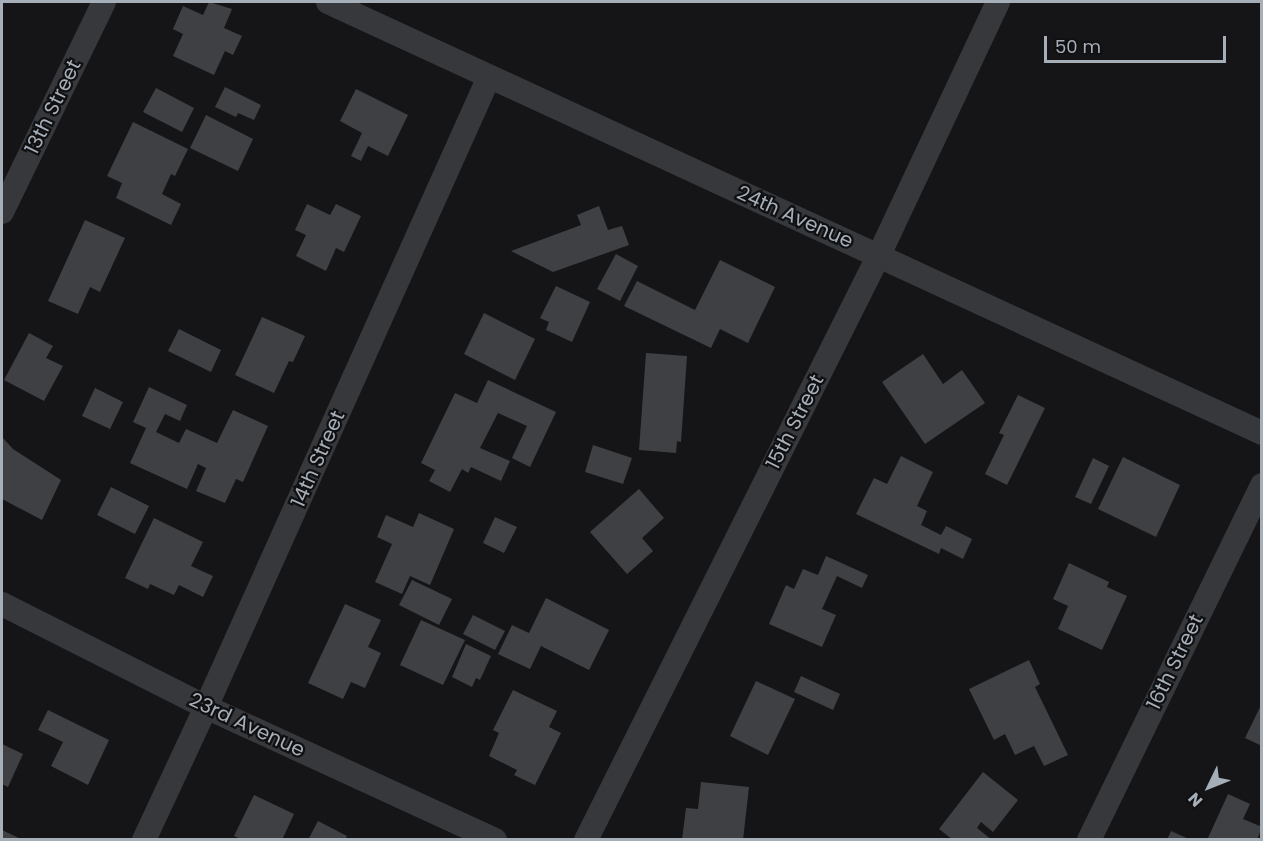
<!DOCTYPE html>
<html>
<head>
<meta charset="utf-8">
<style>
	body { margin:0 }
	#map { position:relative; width:1263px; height:841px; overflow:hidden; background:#151517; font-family:Poppins,sans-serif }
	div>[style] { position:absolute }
	.building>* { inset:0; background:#3f4044 }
	.street>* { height:24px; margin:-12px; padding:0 12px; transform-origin:12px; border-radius:12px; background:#36383c }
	span { translate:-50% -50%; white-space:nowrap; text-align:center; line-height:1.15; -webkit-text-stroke:4.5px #101012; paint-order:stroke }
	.street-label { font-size:20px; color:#a6aeb8 }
	.frame { position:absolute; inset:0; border:3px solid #a6aeb8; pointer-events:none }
	.north { position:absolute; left:1179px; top:757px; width:60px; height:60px; -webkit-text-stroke:4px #101012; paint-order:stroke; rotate:227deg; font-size:16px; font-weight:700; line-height:24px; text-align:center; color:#a6aeb8 }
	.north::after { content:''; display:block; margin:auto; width:21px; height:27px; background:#a6aeb8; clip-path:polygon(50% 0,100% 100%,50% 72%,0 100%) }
	.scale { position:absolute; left:1044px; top:36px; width:182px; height:27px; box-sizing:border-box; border:3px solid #a6aeb8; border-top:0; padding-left:8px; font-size:18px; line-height:21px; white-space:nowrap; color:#a6aeb8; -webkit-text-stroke:4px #101012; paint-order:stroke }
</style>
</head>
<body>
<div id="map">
	<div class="building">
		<div style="clip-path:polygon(209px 2px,232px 9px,224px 28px,242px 36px,233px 55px,225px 51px,214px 75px,173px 56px,183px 34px,173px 29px,183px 6px,203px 15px)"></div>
		<div style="clip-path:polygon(225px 87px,261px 105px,254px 120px,238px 113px,236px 117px,215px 107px)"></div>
		<div style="clip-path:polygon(156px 88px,194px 108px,182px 132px,143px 112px)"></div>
		<div style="clip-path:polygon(356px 89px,408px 115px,388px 156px,368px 146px,361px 161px,351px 156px,362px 133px,340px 121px)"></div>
		<div style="clip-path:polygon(206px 115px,253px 139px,238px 171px,190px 148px)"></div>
		<div style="clip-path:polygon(133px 122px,188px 149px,175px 176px,171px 174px,162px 194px,181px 204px,171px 225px,116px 198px,122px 183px,107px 176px)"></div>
		<div style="clip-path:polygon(307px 204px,330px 215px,336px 204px,361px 216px,344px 252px,336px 248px,326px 271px,296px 256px,306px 235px,295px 230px)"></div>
		<div style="clip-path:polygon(599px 206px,608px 230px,622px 226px,629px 245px,553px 272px,511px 251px,581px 225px,577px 215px)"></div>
		<div style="clip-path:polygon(85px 220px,125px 238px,100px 292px,90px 287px,78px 314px,48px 301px)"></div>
		<div style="clip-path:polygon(616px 254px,638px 266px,620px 301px,597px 289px)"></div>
		<div style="clip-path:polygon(720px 260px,775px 287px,748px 343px,720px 329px,711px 348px,624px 306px,637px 281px,695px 310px)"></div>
		<div style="clip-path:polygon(556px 286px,590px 302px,572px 342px,546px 330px,549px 322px,540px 318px)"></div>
		<div style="clip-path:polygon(484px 313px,535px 339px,515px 380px,464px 354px)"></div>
		<div style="clip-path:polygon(262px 317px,305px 336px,293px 362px,289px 361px,274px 393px,235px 375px)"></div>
		<div style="clip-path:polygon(179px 329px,221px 350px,211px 372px,168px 351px)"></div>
		<div style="clip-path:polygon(29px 333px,53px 346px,46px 358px,63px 366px,44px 401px,4px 380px)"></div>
		<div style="clip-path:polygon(646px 353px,687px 356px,681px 442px,677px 441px,676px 453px,639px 450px)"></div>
		<div style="clip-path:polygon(923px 354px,943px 384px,962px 370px,985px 403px,925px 444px,882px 382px)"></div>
		<div style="clip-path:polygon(488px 380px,556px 412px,530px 467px,512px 458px,527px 426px,498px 413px,480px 448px,510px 461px,501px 481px,471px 467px,468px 473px,462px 469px,450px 492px,429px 481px,435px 470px,421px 463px,455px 393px,477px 403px)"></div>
		<div style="clip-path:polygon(149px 387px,187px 405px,180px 421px,165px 414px,156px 432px,179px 443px,186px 429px,217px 443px,233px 410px,268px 426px,243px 482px,236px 479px,225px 503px,196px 491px,206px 468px,198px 464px,187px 489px,130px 463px,146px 428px,133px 422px)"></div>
		<div style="clip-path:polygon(95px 388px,123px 402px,110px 429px,82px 416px)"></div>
		<div style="clip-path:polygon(1018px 395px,1045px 408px,1007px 485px,985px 474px,1004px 435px,999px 433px)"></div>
		<div style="clip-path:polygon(2px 437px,13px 449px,61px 480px,42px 520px,2px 499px)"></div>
		<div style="clip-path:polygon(593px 445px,632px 458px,623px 484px,585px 472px)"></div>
		<div style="clip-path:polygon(901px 456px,933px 472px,917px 506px,927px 511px,921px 525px,941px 535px,946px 526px,972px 539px,963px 559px,941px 548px,939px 554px,856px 514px,874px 478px,887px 484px)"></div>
		<div style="clip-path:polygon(1123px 457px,1180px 485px,1156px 537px,1098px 509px)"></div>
		<div style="clip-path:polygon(1093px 458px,1109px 466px,1091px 504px,1075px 497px)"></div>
		<div style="clip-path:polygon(111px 487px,149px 506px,135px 534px,97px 515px)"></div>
		<div style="clip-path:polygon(639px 489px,664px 518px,642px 538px,653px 551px,627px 574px,590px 532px)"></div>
		<div style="clip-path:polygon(419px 513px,454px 529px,430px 585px,410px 576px,402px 594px,375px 582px,392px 544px,377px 537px,386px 515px,413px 527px)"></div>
		<div style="clip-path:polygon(495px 517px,517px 527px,504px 553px,483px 543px)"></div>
		<div style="clip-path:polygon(154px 518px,203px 542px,191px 566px,213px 576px,203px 597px,179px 585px,174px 595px,150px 584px,148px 589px,125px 578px)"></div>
		<div style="clip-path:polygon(826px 556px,868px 575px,862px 588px,837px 576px,822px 609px,836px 615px,822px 647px,769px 624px,786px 585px,794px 589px,803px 569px,818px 575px)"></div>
		<div style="clip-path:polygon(1069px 563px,1109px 582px,1107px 587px,1127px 596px,1102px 650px,1058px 629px,1068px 606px,1053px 599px)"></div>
		<div style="clip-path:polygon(412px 580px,452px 599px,439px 625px,399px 605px)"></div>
		<div style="clip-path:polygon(546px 598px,609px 630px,589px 670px,541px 646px,530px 669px,498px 654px,512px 625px,529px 633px)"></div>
		<div style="clip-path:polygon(345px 604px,381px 620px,368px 647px,381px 653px,365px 688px,351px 682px,343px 699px,308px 683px)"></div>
		<div style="clip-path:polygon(473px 615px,505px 631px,495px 650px,463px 634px)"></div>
		<div style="clip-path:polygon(421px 620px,465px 640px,443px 685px,400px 665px)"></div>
		<div style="clip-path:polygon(466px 644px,491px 656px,480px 680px,476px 678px,472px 687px,452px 677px)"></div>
		<div style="clip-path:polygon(1029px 660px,1040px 684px,1035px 687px,1068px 755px,1044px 766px,1034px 746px,1015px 755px,1005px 734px,994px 740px,969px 689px)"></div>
		<div style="clip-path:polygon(801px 676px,840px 694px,833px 710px,794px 692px)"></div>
		<div style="clip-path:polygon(756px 681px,795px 699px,768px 755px,730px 736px)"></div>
		<div style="clip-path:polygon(513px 690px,557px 711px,549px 727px,561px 733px,535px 785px,514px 775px,517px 770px,489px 756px,499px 733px,493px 730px)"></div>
		<div style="clip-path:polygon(1262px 703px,1262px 746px,1245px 738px)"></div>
		<div style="clip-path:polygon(48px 710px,109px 740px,88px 785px,51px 766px,63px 742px,38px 730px)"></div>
		<div style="clip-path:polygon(2px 744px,23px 754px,8px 787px,2px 784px)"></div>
		<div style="clip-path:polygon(983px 772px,1018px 800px,993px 832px,981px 822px,977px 828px,992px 840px,953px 840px,939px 829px)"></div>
		<div style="clip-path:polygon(701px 782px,749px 787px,743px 840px,682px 840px,686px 808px,698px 809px)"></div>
		<div style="clip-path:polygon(1228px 794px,1250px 804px,1243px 819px,1262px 827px,1257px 840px,1208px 838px)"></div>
		<div style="clip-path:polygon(254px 795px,294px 814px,282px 840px,243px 840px,234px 836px)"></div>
		<div style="clip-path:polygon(318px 821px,347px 836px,345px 840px,308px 840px)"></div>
		<div style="clip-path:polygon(2px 830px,23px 840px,2px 840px)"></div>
		<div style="clip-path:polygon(1171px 831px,1191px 840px,1167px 840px)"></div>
	</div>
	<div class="street">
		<div style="left:328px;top:2px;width:1029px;rotate:24.77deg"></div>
		<div style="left:2px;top:212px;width:233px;rotate:-64.1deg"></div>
		<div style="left:2px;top:604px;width:229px;rotate:26.8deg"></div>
		<div style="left:206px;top:707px;width:318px;rotate:24.7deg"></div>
		<div style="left:144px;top:840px;width:147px;rotate:-65deg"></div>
		<div style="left:206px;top:707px;width:691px;rotate:-65.81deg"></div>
		<div style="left:586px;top:840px;width:654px;rotate:-63.4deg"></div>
		<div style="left:879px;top:255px;width:280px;rotate:-64.8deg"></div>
		<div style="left:1089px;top:840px;width:395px;rotate:-64deg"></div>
	</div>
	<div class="street-label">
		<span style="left:53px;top:107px;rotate:-64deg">13th Street</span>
		<span style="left:795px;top:217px;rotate:24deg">24th Avenue</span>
		<span style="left:795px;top:422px;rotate:-63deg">15th Street</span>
		<span style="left:318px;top:459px;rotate:-66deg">14th Street</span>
		<span style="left:1175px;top:662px;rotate:-64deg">16th Street</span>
		<span style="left:247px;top:725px;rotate:25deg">23rd Avenue</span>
	</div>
	<div class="frame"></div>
	<div class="north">N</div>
	<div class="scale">50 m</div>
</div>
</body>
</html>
